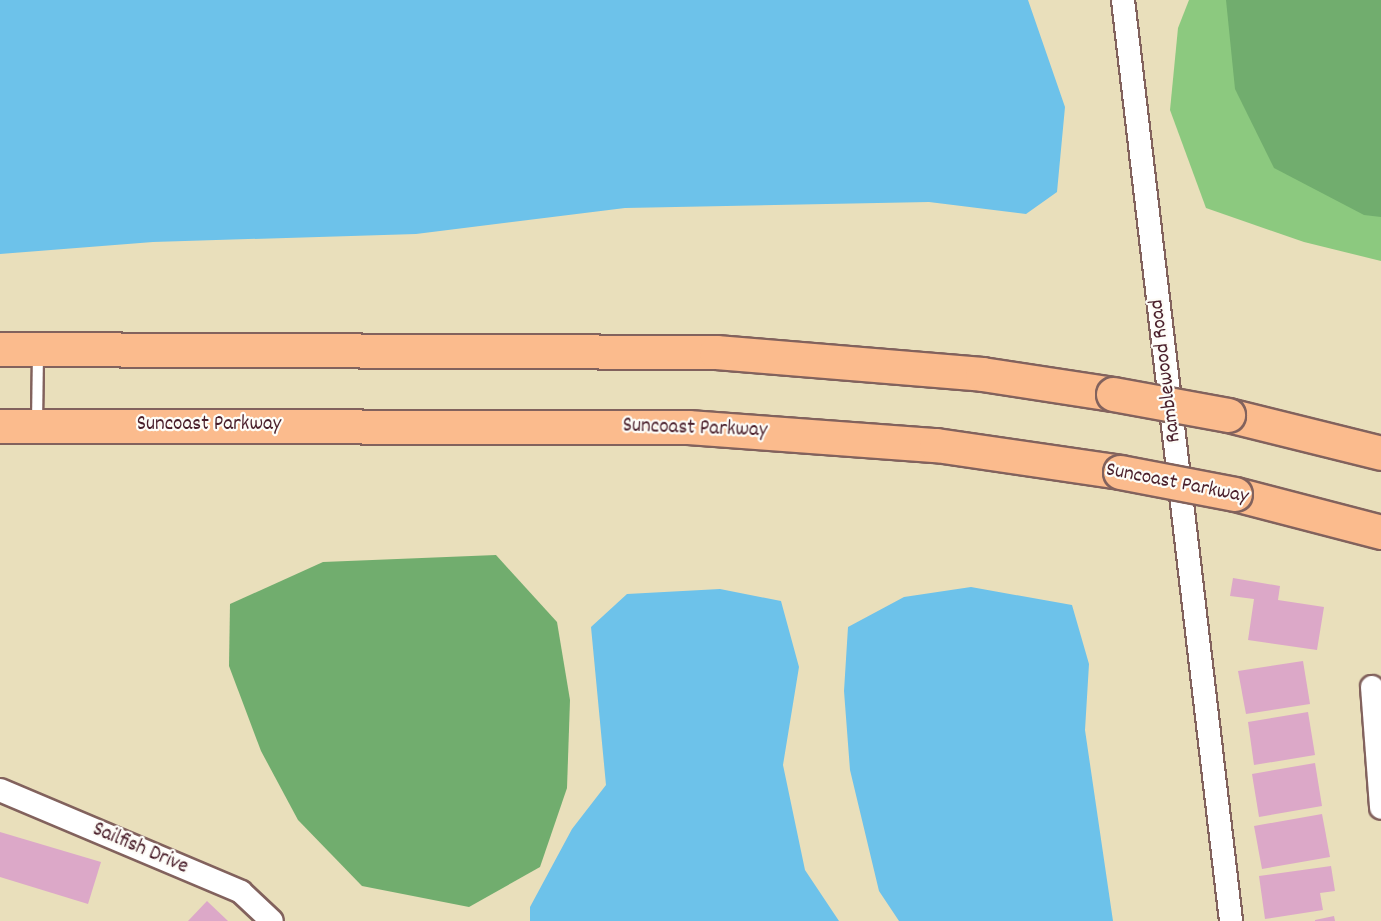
<!DOCTYPE html>
<html>
<head>
<meta charset="utf-8">
<style>
	body { margin:0 }
	#map { position:relative; width:1381px; height:921px; overflow:hidden; background:#e9dfbb; font-family:Dekko,sans-serif }
	div>[style] { position:absolute }
	.green>* { inset:0; background:#8cc97f }
	.forest>* { inset:0; background:#71ad6e }
	.water>* { inset:0; background:#6dc2ea }
	.building>* { inset:0; background:#dca8c8 }
	.roads { filter:drop-shadow(2px 0 #82625d) drop-shadow(-2px 0 #82625d) drop-shadow(0 2px #82625d) drop-shadow(0 -2px #82625d) }
	.lane>* { height:10px; margin:-5px; padding:0 5px; transform-origin:5px; border-radius:5px; background:#fff }
	.street>* { height:22px; margin:-11px; padding:0 11px; transform-origin:11px; border-radius:11px; background:#fff }
	.highway>* { height:33px; margin:-16.5px; padding:0 16.5px; transform-origin:16.5px; border-radius:16.5px; background:#fbbb8d }
	.bridges { filter:drop-shadow(2px 0 #82625d) drop-shadow(-2px 0 #82625d) drop-shadow(0 2px #82625d) drop-shadow(0 -2px #82625d) }
	.highway-bridge>* { height:33px; margin:-16.5px; padding:0 16.5px; transform-origin:16.5px; border-radius:16.5px; background:#fbbb8d }
	span { translate:-50% -50%; white-space:nowrap; text-align:center; line-height:1.15; -webkit-text-stroke:4.5px #fdfcf7; paint-order:stroke }
	.street-label { font-size:21px; color:#4a1f2b }
</style>
</head>
<body>
<div id="map">
	<div class="green">
		<div style="clip-path:polygon(1189px 0,1381px 0,1381px 261px,1304px 242px,1206px 208px,1170px 110px,1178px 28px)"></div>
	</div>
	<div class="forest">
		<div style="clip-path:polygon(1226px 0,1381px 0,1381px 217px,1364px 215px,1274px 168px,1235px 89px)"></div>
		<div style="clip-path:polygon(496px 555px,557px 622px,570px 700px,567px 788px,540px 867px,469px 907px,362px 886px,298px 820px,261px 751px,229px 666px,230px 604px,323px 562px)"></div>
	</div>
	<div class="water">
		<div style="clip-path:polygon(0 0,1028px 0,1065px 107px,1057px 192px,1026px 214px,929px 202px,625px 208px,416px 234px,153px 242px,0 254px)"></div>
		<div style="clip-path:polygon(971px 587px,1072px 605px,1089px 664px,1085px 730px,1113px 921px,899px 921px,879px 891px,850px 770px,844px 691px,848px 627px,904px 597px)"></div>
		<div style="clip-path:polygon(720px 589px,781px 601px,799px 667px,783px 765px,805px 870px,839px 921px,530px 921px,530px 907px,572px 829px,606px 785px,591px 627px,627px 594px)"></div>
	</div>
	<div class="building">
		<div style="clip-path:polygon(1233px 578px,1280px 586px,1278px 600px,1324px 607px,1317px 650px,1248px 640px,1254px 599px,1230px 596px)"></div>
		<div style="clip-path:polygon(1303px 661px,1310px 704px,1246px 714px,1238px 671px)"></div>
		<div style="clip-path:polygon(1308px 712px,1315px 755px,1254px 765px,1248px 722px)"></div>
		<div style="clip-path:polygon(1315px 763px,1322px 806px,1259px 817px,1252px 774px)"></div>
		<div style="clip-path:polygon(1322px 814px,1330px 857px,1262px 869px,1254px 826px)"></div>
		<div style="clip-path:polygon(0 832px,101px 862px,88px 904px,0 877px)"></div>
		<div style="clip-path:polygon(1331px 866px,1335px 891px,1320px 893px,1323px 910px,1265px 919px,1259px 876px)"></div>
		<div style="clip-path:polygon(207px 901px,228px 921px,188px 921px)"></div>
		<div style="clip-path:polygon(1334px 916px,1335px 921px,1315px 921px,1315px 920px)"></div>
	</div>
	<div class="roads">
		<div class="lane">
			<div style="left:37px;top:424px;width:72px;rotate:-89.2deg"></div>
		</div>
		<div class="street">
			<div style="left:1123px;top:0;width:927px;rotate:83.31deg"></div>
			<div style="left:1372px;top:687px;width:121px;rotate:85.7deg"></div>
			<div style="left:0;top:790px;width:262px;rotate:22.9deg"></div>
			<div style="left:241px;top:892px;width:42px;rotate:43.1deg"></div>
		</div>
		<div class="highway">
			<div style="left:0;top:349px;width:716px;rotate:0.24deg"></div>
			<div style="left:716px;top:352px;width:267px;rotate:4.7deg"></div>
			<div style="left:982px;top:374px;width:133px;rotate:8.7deg"></div>
			<div style="left:1228px;top:415px;width:158px;rotate:13.9deg"></div>
			<div style="left:0;top:426px;width:688px;rotate:0.08deg"></div>
			<div style="left:688px;top:427px;width:249px;rotate:4.2deg"></div>
			<div style="left:936px;top:445px;width:186px;rotate:8.3deg"></div>
			<div style="left:1235px;top:494px;width:151px;rotate:14.6deg"></div>
		</div>
	</div>
	<div class="bridges">
		<div class="highway-bridge">
			<div style="left:1113px;top:394px;width:117px;rotate:10.3deg"></div>
			<div style="left:1120px;top:472px;width:117px;rotate:10.8deg"></div>
		</div>
	</div>
	<div class="street-label">
		<span style="left:1166px;top:371px;rotate:-97deg">Ramblewood Road</span>
		<span style="left:209px;top:425px">Suncoast Parkway</span>
		<span style="left:695px;top:429px;rotate:2deg">Suncoast Parkway</span>
		<span style="left:1177px;top:484px;rotate:11deg">Suncoast Parkway</span>
		<span style="left:140px;top:849px;rotate:23deg">Sailfish Drive</span>
	</div>
</div>
</body>
</html>
